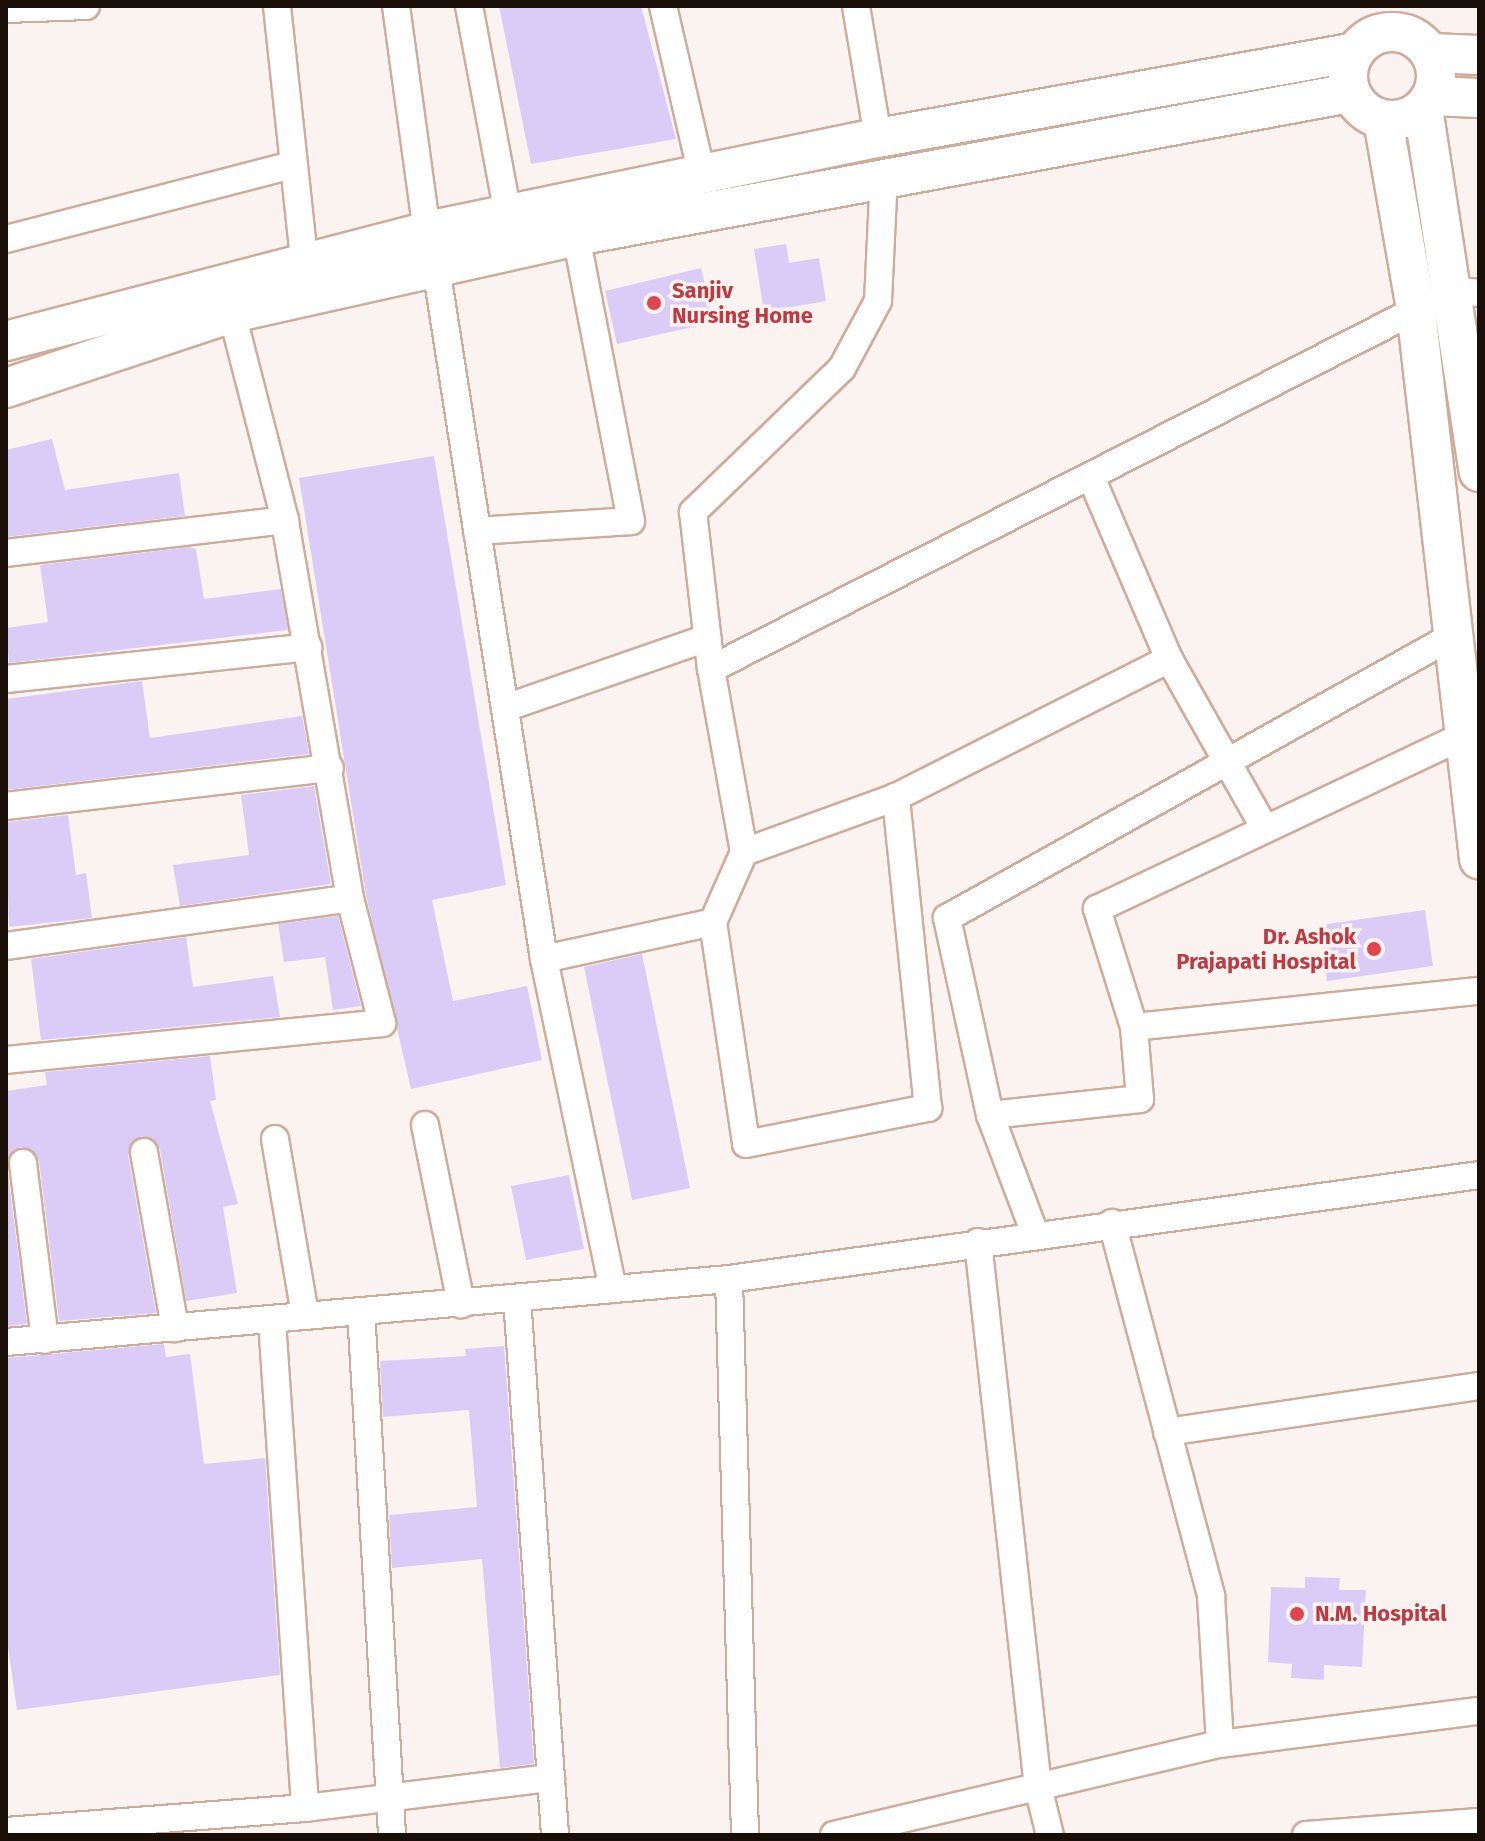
<!DOCTYPE html>
<html>
<head>
<meta charset="utf-8">
<style>
	body { margin:0 }
	#map { position:relative; width:1485px; height:1841px; overflow:hidden; background:#fbf3f0; font-family:"Fira Sans",sans-serif }
	div>[style] { position:absolute }
	.building>* { inset:0; background:#dbccf7 }
	.roads { filter:drop-shadow(2px 0 #ceab9b) drop-shadow(-2px 0 #ceab9b) drop-shadow(0 2px #ceab9b) drop-shadow(0 -2px #ceab9b) }
	.street>* { height:26px; margin:-13px; padding:0 13px; transform-origin:13px; border-radius:13px; background:#fff }
	.secondary>* { height:38px; margin:-19px; padding:0 19px; transform-origin:19px; border-radius:19px; background:#fff }
	.secondary>.ring { margin:-19px; padding:0; box-sizing:content-box; background:none; border:38px solid #fff; border-radius:50% }
	.dots>* { width:22px; height:22px; translate:-50% -50%; box-sizing:border-box; border:4px solid #fbf3f0; border-radius:50% }
	span { translate:-50% -50%; white-space:nowrap; text-align:center; line-height:1.15; -webkit-text-stroke:7px #fbf3f0; paint-order:stroke }
	.health-label { font-size:22px; color:#be3a42; font-weight:700 }
	.left { translate:0 -50%; text-align:left }
	.right { translate:-100% -50%; text-align:right }
	.frame { position:absolute; inset:0; border:8px solid #1a0e09; pointer-events:none }
</style>
</head>
<body>
<div id="map">
	<div class="building">
		<div style="clip-path:polygon(499px 6px,641px 6px,676px 139px,531px 164px)"></div>
		<div style="clip-path:polygon(786px 244px,789px 263px,819px 258px,826px 301px,764px 312px,754px 249px)"></div>
		<div style="clip-path:polygon(701px 268px,714px 322px,617px 344px,605px 291px)"></div>
		<div style="clip-path:polygon(52px 439px,65px 490px,179px 473px,185px 516px,6px 537px,6px 450px)"></div>
		<div style="clip-path:polygon(434px 456px,506px 885px,432px 900px,453px 1001px,527px 986px,542px 1060px,411px 1089px,366px 895px,299px 478px)"></div>
		<div style="clip-path:polygon(189px 547px,196px 549px,204px 599px,281px 589px,288px 630px,9px 663px,6px 628px,48px 622px,40px 565px)"></div>
		<div style="clip-path:polygon(142px 681px,150px 738px,302px 716px,309px 754px,6px 790px,6px 699px)"></div>
		<div style="clip-path:polygon(314px 786px,331px 884px,180px 906px,173px 865px,249px 855px,241px 795px)"></div>
		<div style="clip-path:polygon(68px 815px,76px 875px,86px 873px,92px 918px,9px 927px,6px 822px)"></div>
		<div style="clip-path:polygon(1425px 910px,1433px 966px,1327px 981px,1320px 925px)"></div>
		<div style="clip-path:polygon(338px 916px,361px 1006px,333px 1010px,325px 957px,284px 962px,278px 924px)"></div>
		<div style="clip-path:polygon(186px 937px,193px 987px,273px 976px,280px 1017px,41px 1040px,31px 959px)"></div>
		<div style="clip-path:polygon(642px 954px,690px 1188px,632px 1200px,584px 967px)"></div>
		<div style="clip-path:polygon(210px 1056px,216px 1100px,210px 1101px,238px 1204px,223px 1207px,237px 1293px,186px 1301px,160px 1149px,142px 1136px,128px 1155px,156px 1313px,59px 1321px,39px 1161px,20px 1147px,7px 1165px,27px 1324px,6px 1326px,6px 1091px,47px 1085px,45px 1072px)"></div>
		<div style="clip-path:polygon(569px 1175px,584px 1249px,526px 1260px,511px 1186px)"></div>
		<div style="clip-path:polygon(164px 1344px,166px 1357px,190px 1354px,204px 1464px,265px 1458px,280px 1675px,17px 1710px,6px 1633px,6px 1358px)"></div>
		<div style="clip-path:polygon(504px 1346px,534px 1764px,500px 1768px,482px 1559px,392px 1568px,389px 1515px,477px 1507px,469px 1410px,383px 1417px,380px 1361px,466px 1356px,465px 1349px)"></div>
		<div style="clip-path:polygon(1305px 1577px,1340px 1578px,1339px 1590px,1366px 1590px,1362px 1667px,1324px 1665px,1324px 1680px,1291px 1678px,1292px 1664px,1268px 1662px,1271px 1587px,1305px 1588px)"></div>
	</div>
	<div class="roads">
		<div class="street">
			<div style="left:277px;top:6px;width:254px;rotate:83.9deg"></div>
			<div style="left:396px;top:6px;width:227px;rotate:82.2deg"></div>
			<div style="left:469px;top:6px;width:212px;rotate:79.4deg"></div>
			<div style="left:663px;top:6px;width:173px;rotate:77deg"></div>
			<div style="left:856px;top:6px;width:134px;rotate:80.5deg"></div>
			<div style="left:6px;top:9px;width:80px;rotate:-2.1deg"></div>
			<div style="left:6px;top:239px;width:296px;rotate:-14.5deg"></div>
			<div style="left:436px;top:267px;width:700px;rotate:81.13deg"></div>
			<div style="left:544px;top:959px;width:337px;rotate:78.2deg"></div>
			<div style="left:1451px;top:290px;width:28px;rotate:6deg"></div>
			<div style="left:1091px;top:477px;width:198px;rotate:66.8deg"></div>
			<div style="left:1169px;top:659px;width:195px;rotate:60.5deg"></div>
			<div style="left:477px;top:531px;width:154px;rotate:-3.7deg"></div>
			<div style="left:631px;top:521px;width:290px;rotate:-100.9deg"></div>
			<div style="left:6px;top:553px;width:281px;rotate:-6.7deg"></div>
			<div style="left:711px;top:669px;width:791px;rotate:-26.99deg"></div>
			<div style="left:6px;top:679px;width:304px;rotate:-6deg"></div>
			<div style="left:505px;top:708px;width:214px;rotate:-19.1deg"></div>
			<div style="left:6px;top:806px;width:326px;rotate:-6.7deg"></div>
			<div style="left:744px;top:852px;width:186px;rotate:-100.2deg"></div>
			<div style="left:711px;top:669px;width:158px;rotate:-96.5deg"></div>
			<div style="left:693px;top:512px;width:207px;rotate:-44deg"></div>
			<div style="left:842px;top:368px;width:76px;rotate:-61.8deg"></div>
			<div style="left:878px;top:301px;width:125px;rotate:-87.3deg"></div>
			<div style="left:713px;top:922px;width:224px;rotate:81.5deg"></div>
			<div style="left:746px;top:1144px;width:186px;rotate:-11.2deg"></div>
			<div style="left:928px;top:1108px;width:313px;rotate:-95.9deg"></div>
			<div style="left:6px;top:946px;width:347px;rotate:-7.9deg"></div>
			<div style="left:544px;top:959px;width:173px;rotate:-12.3deg"></div>
			<div style="left:713px;top:922px;width:77px;rotate:-66.1deg"></div>
			<div style="left:744px;top:852px;width:162px;rotate:-19.9deg"></div>
			<div style="left:896px;top:797px;width:306px;rotate:-26.8deg"></div>
			<div style="left:1134px;top:1027px;width:347px;rotate:-6deg"></div>
			<div style="left:6px;top:1060px;width:378px;rotate:-5.6deg"></div>
			<div style="left:382px;top:1023px;width:129px;rotate:-104.4deg"></div>
			<div style="left:350px;top:898px;width:384px;rotate:-99.8deg"></div>
			<div style="left:285px;top:520px;width:214px;rotate:-104.4deg"></div>
			<div style="left:990px;top:1115px;width:151px;rotate:-6.1deg"></div>
			<div style="left:1140px;top:1099px;width:72px;rotate:-94.8deg"></div>
			<div style="left:1134px;top:1027px;width:124px;rotate:-107.4deg"></div>
			<div style="left:1097px;top:909px;width:412px;rotate:-25.3deg"></div>
			<div style="left:425px;top:1125px;width:183px;rotate:78.6deg"></div>
			<div style="left:275px;top:1139px;width:179px;rotate:80.3deg"></div>
			<div style="left:144px;top:1152px;width:179px;rotate:80deg"></div>
			<div style="left:23px;top:1163px;width:178px;rotate:82.9deg"></div>
			<div style="left:1112px;top:1223px;width:386px;rotate:75.1deg"></div>
			<div style="left:1211px;top:1596px;width:148px;rotate:86.5deg"></div>
			<div style="left:1220px;top:1744px;width:261px;rotate:-7.3deg"></div>
			<div style="left:1035px;top:1234px;width:127px;rotate:-110.7deg"></div>
			<div style="left:990px;top:1115px;width:202px;rotate:-102.3deg"></div>
			<div style="left:947px;top:918px;width:585px;rotate:-29.15deg"></div>
			<div style="left:978px;top:1242px;width:548px;rotate:83.72deg"></div>
			<div style="left:1038px;top:1787px;width:49px;rotate:76deg"></div>
			<div style="left:729px;top:1279px;width:556px;rotate:88.35deg"></div>
			<div style="left:517px;top:1298px;width:538px;rotate:85.95deg"></div>
			<div style="left:361px;top:1311px;width:525px;rotate:86.61deg"></div>
			<div style="left:272px;top:1321px;width:488px;rotate:86.1deg"></div>
			<div style="left:6px;top:1342px;width:726px;rotate:-4.98deg"></div>
			<div style="left:729px;top:1279px;width:757px;rotate:-7.89deg"></div>
			<div style="left:1167px;top:1432px;width:315px;rotate:-8.4deg"></div>
			<div style="left:6px;top:1831px;width:300px;rotate:-4.4deg"></div>
			<div style="left:305px;top:1808px;width:248px;rotate:-7deg"></div>
			<div style="left:834px;top:1835px;width:397px;rotate:-13.3deg"></div>
			<div style="left:1306px;top:1835px;width:173px;rotate:-4.3deg"></div>
		</div>
		<div class="secondary">
			<div class="ring" style="left:1348px;top:32px;width:50px;height:50px"></div>
			<div style="left:1430px;top:53px;width:49px;rotate:2.3deg"></div>
			<div style="left:1432px;top:96px;width:47px;rotate:2.4deg"></div>
			<div style="left:1423px;top:108px;width:368px;rotate:81.3deg"></div>
			<div style="left:1383px;top:120px;width:193px;rotate:80.1deg"></div>
			<div style="left:1416px;top:310px;width:553px;rotate:83.45deg"></div>
			<div style="left:6px;top:341px;width:435px;rotate:-14.6deg"></div>
			<div style="left:427px;top:231px;width:460px;rotate:-11.7deg"></div>
			<div style="left:878px;top:138px;width:484px;rotate:-10.2deg"></div>
			<div style="left:6px;top:388px;width:238px;rotate:-18.4deg"></div>
			<div style="left:232px;top:313px;width:353px;rotate:-12.6deg"></div>
			<div style="left:576px;top:236px;width:787px;rotate:-10.47deg"></div>
		</div>
	</div>
	<div class="dots">
		<div style="left:654px;top:303px;background:#e0444e"></div>
		<div style="left:1374px;top:949px;background:#e0444e"></div>
		<div style="left:1297px;top:1614px;background:#e0444e"></div>
	</div>
	<div class="health-label">
		<span class="left" style="left:672px;top:303px">Sanjiv<br>Nursing Home</span>
		<span class="right" style="left:1356px;top:949px">Dr. Ashok<br>Prajapati Hospital</span>
		<span class="left" style="left:1315px;top:1614px">N.M. Hospital</span>
	</div>
	<div class="frame"></div>
</div>
</body>
</html>
